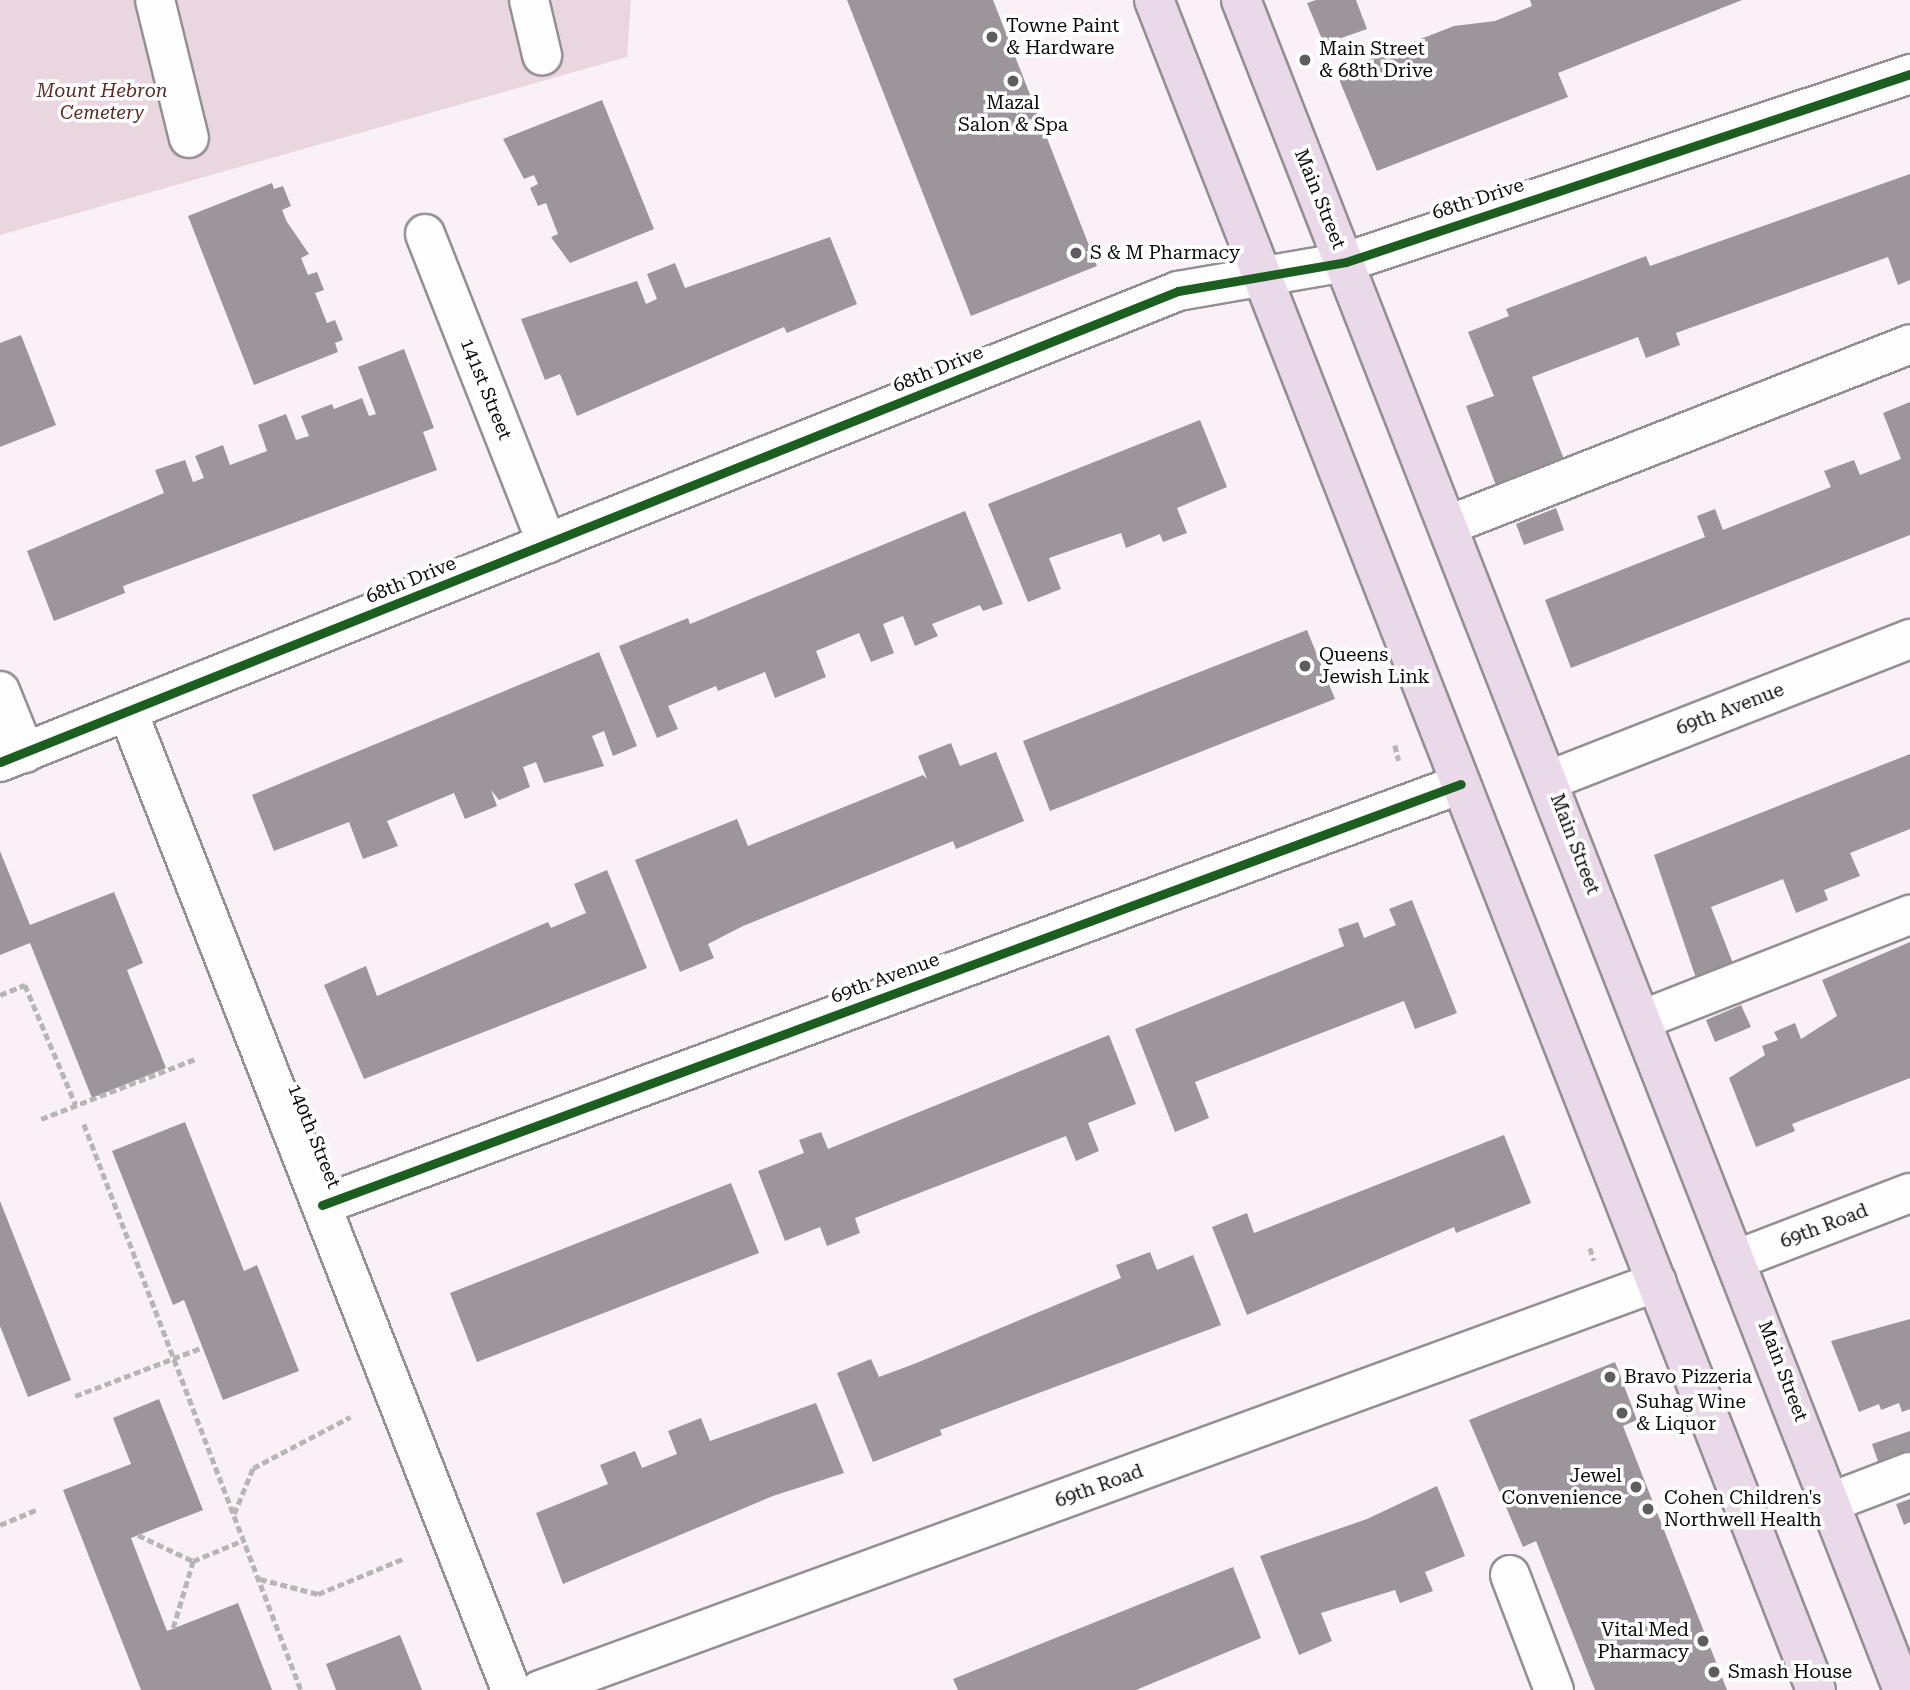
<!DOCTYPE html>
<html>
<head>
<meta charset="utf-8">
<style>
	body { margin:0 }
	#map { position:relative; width:1910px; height:1690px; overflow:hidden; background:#f9f0f8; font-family:"Roboto Serif",serif }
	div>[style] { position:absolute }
	.cemetery>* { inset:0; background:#e9d6de }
	.building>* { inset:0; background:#9c969c }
	.path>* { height:4.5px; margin-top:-2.25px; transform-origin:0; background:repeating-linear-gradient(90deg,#b7b5b7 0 7px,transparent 0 10.5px) }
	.roads { filter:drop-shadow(2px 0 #938f92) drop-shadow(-2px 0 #938f92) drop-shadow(0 2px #938f92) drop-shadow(0 -2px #938f92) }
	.minor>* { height:38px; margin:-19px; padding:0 19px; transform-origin:19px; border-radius:19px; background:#fefdfe }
	.major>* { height:38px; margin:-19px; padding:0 19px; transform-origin:19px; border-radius:19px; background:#ead9e8 }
	.cycleway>* { height:9px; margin:-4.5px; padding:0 4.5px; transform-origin:4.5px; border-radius:4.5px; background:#1b5e20 }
	.dots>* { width:19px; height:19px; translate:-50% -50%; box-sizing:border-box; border:4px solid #fff; border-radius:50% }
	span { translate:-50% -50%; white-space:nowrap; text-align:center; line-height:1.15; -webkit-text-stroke:7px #fff; paint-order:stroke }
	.poi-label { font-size:19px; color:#0c0c0c }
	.left { translate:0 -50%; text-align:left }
	.right { translate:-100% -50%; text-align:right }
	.park-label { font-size:19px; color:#5c2b23; font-style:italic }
	.street-label { font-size:19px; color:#0c0c0c }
</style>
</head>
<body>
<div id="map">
	<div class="cemetery">
		<div style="clip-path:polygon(0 0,631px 0,627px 57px,0 235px)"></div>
	</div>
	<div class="building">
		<div style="clip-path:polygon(847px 0,993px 0,1097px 266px,971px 316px)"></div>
		<div style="clip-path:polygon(1316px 0,1356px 0,1367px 29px,1324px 44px,1307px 3px)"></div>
		<div style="clip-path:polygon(1530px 0,1742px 0,1558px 73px,1568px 97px,1377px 171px,1336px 72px,1454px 26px,1495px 21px,1532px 6px)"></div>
		<div style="clip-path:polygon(602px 100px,654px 229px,570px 263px,551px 237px,558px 234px,546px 203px,538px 206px,530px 188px,538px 184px,534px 175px,524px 179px,503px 139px)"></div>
		<div style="clip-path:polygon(1910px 174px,1910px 280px,1898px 285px,1888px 257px,1676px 333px,1680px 345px,1646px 358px,1638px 337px,1532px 377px,1565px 462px,1497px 488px,1466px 406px,1494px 396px,1468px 332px,1509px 316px,1506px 309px,1646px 256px,1650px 266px)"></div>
		<div style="clip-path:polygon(272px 183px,274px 189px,283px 186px,291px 206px,282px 210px,287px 222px,309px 254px,301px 258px,308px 275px,317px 272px,324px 290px,315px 293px,327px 323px,335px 320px,343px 340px,335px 343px,338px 352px,254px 385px,188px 216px)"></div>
		<div style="clip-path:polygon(830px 237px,857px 304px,787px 333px,784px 327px,577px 416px,560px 374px,545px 380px,521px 319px,637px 281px,646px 304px,657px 299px,647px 274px,675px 263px,685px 288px)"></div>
		<div style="clip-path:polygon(21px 335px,56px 425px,0 447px,0 343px)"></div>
		<div style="clip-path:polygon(404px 349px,434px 428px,423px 432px,437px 470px,123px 586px,125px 593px,54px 621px,27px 551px,164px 493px,155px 470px,185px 460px,193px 482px,204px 478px,195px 456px,223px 445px,230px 465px,267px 451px,258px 425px,286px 414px,296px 440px,309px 436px,301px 416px,332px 404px,334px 409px,362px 398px,369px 416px,376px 414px,358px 367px)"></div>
		<div style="clip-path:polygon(1910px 402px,1910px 535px,1571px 668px,1545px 600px,1705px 537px,1697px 516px,1715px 509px,1723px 530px,1831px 487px,1824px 471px,1854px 460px,1860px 475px,1901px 459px,1883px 413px)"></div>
		<div style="clip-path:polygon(1200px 420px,1227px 487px,1177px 508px,1187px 533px,1163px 542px,1160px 534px,1126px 548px,1121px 533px,1049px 558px,1061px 589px,1028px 602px,988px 504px)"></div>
		<div style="clip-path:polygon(1556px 508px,1564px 530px,1524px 545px,1516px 524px)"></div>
		<div style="clip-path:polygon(965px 511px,1003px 604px,983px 611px,980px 605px,932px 624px,938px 636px,915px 646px,903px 616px,883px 624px,894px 653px,871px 662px,859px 633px,816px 651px,826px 677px,775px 698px,765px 672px,718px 691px,716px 686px,668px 706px,678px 729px,657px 738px,619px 646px,688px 618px,690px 624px)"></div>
		<div style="clip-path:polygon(1307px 630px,1335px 699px,1050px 811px,1023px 741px)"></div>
		<div style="clip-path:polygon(599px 652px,637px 746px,613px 756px,604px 731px,592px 736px,604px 766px,544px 783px,536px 762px,523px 767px,530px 787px,499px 800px,491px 790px,497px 806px,465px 819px,454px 793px,387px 821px,398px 846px,363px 859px,349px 822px,274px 851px,252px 795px)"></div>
		<div style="clip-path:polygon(951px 743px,960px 766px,996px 752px,1024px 821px,956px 849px,953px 841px,743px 926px,708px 944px,714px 958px,680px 972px,635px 860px,737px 819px,748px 846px,923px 775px,927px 779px,918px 756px)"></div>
		<div style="clip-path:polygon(1910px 754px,1910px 829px,1850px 853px,1860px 876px,1824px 890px,1828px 900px,1796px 913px,1783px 879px,1711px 907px,1734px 966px,1697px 981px,1654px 855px)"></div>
		<div style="clip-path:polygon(0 851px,30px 925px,114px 892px,143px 963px,127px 970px,166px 1068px,92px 1098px,30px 943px,0 955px)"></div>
		<div style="clip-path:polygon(607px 870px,647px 968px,364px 1079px,324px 985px,366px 966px,377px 996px,548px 922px,551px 928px,586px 913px,574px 884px)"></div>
		<div style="clip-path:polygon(1412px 900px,1457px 1013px,1415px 1029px,1404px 1001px,1195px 1082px,1209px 1118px,1175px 1132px,1135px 1029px,1344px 946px,1338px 929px,1358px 922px,1364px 938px,1396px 925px,1389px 909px)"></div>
		<div style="clip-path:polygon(1910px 942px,1910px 1078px,1792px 1124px,1795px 1131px,1756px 1147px,1729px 1078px,1765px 1055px,1762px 1046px,1778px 1040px,1774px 1032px,1795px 1023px,1801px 1039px,1837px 1016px,1822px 980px)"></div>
		<div style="clip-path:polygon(1741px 1005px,1751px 1027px,1715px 1042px,1706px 1020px)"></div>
		<div style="clip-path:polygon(1109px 1035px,1136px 1104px,1088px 1123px,1099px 1151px,1076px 1161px,1066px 1136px,855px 1218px,860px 1233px,827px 1246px,820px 1227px,785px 1241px,758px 1171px,804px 1153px,799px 1140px,821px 1132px,828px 1149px)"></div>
		<div style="clip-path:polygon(185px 1122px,244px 1271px,257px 1265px,299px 1371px,223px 1400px,184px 1300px,173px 1305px,112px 1151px)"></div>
		<div style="clip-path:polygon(1504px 1135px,1531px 1203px,1456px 1233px,1454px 1227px,1247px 1315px,1212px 1227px,1247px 1213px,1254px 1233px)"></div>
		<div style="clip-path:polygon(731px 1183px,759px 1253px,477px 1362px,450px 1293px)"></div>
		<div style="clip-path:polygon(0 1201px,71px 1380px,28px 1397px,0 1326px)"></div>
		<div style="clip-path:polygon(1150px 1252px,1157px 1270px,1193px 1255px,1221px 1325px,940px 1430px,942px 1435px,873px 1462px,837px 1373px,871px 1359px,879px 1377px,914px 1364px,1121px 1278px,1116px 1265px)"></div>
		<div style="clip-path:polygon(1910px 1319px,1910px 1409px,1902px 1412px,1899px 1403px,1881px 1410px,1879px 1404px,1859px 1412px,1831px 1341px)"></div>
		<div style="clip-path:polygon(1615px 1362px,1637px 1420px,1623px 1426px,1727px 1690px,1595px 1690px,1536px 1541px,1523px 1547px,1469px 1420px)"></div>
		<div style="clip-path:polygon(159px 1399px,203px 1510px,131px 1538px,167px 1631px,238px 1603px,272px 1690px,141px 1690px,63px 1490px,131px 1464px,113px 1418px)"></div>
		<div style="clip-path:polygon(816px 1403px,844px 1473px,773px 1496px,563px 1584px,536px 1513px,608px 1484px,600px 1465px,635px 1451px,642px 1468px,677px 1454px,668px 1431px,701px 1418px,710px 1441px)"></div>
		<div style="clip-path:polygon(1910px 1431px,1910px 1457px,1880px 1467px,1872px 1444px)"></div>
		<div style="clip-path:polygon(1437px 1486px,1465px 1556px,1425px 1572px,1433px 1591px,1400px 1603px,1395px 1590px,1321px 1613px,1332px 1641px,1299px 1655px,1260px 1556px,1367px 1519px)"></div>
		<div style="clip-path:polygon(1910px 1499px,1910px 1522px,1904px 1525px,1896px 1504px)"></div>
		<div style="clip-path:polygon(1233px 1567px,1261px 1638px,1136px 1690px,958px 1690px,953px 1679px)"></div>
		<div style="clip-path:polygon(400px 1635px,422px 1690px,336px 1690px,326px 1664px)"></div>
	</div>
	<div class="path">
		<div style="left:1395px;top:745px;width:16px;rotate:76deg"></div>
		<div style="left:0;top:995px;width:27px;rotate:-22deg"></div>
		<div style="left:25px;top:985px;width:130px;rotate:67deg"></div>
		<div style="left:41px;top:1119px;width:165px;rotate:-21.3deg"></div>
		<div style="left:84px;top:1124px;width:606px;rotate:69.02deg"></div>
		<div style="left:1590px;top:1248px;width:13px;rotate:72deg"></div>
		<div style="left:75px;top:1396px;width:137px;rotate:-20.9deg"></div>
		<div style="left:234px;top:1514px;width:50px;rotate:-67.6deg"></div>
		<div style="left:253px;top:1468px;width:110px;rotate:-27.7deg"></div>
		<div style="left:0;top:1525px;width:41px;rotate:-22.8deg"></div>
		<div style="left:138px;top:1535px;width:61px;rotate:25.3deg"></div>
		<div style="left:193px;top:1561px;width:55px;rotate:-22.4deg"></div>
		<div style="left:260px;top:1579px;width:60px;rotate:14.5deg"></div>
		<div style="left:318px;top:1594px;width:94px;rotate:-22.5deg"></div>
		<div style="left:173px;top:1628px;width:70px;rotate:-73.4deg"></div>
	</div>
	<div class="roads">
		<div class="minor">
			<div style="left:155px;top:0;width:142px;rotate:76.2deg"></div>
			<div style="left:529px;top:0;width:57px;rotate:76.7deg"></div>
			<div style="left:425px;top:234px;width:333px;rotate:68.5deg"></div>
			<div style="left:1449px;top:525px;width:495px;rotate:-21.4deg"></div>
			<div style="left:0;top:691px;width:67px;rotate:68deg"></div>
			<div style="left:128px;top:712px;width:1050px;rotate:68.61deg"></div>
			<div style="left:0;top:762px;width:1269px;rotate:-21.79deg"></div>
			<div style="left:1178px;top:291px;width:170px;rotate:-9.8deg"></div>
			<div style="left:1346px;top:262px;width:595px;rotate:-18.43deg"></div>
			<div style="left:1550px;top:780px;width:387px;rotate:-21.4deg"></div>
			<div style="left:1644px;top:1019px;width:286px;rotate:-21.4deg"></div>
			<div style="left:322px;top:1205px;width:1214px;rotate:-20.29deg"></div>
			<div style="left:1738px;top:1259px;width:184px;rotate:-21deg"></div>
			<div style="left:1834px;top:1501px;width:81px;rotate:-20.9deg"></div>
			<div style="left:1510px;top:1575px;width:123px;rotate:69.1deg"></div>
			<div style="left:540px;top:1690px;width:1189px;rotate:-20.07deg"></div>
		</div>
		<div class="major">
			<div style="left:1154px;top:0;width:1815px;rotate:68.61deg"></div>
			<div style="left:1241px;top:0;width:1815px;rotate:68.61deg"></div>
		</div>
	</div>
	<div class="cycleway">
		<div style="left:0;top:762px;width:1269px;rotate:-21.79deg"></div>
		<div style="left:1178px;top:291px;width:170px;rotate:-9.8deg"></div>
		<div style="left:1346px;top:262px;width:595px;rotate:-18.43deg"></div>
		<div style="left:322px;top:1205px;width:1214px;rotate:-20.29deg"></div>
	</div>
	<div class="dots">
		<div style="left:992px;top:37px;background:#5f5c5f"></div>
		<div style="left:1305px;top:60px;background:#5f5c5f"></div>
		<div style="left:1013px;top:81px;background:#5f5c5f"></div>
		<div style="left:1076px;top:253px;background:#5f5c5f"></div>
		<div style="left:1305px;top:666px;background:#5f5c5f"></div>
		<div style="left:1610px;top:1377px;background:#5f5c5f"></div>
		<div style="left:1622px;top:1413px;background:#5f5c5f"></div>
		<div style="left:1636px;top:1487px;background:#5f5c5f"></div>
		<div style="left:1648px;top:1509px;background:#5f5c5f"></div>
		<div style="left:1703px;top:1641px;background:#5f5c5f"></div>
		<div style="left:1714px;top:1672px;background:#5f5c5f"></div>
	</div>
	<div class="poi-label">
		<span class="left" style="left:1006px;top:37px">Towne Paint<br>&amp; Hardware</span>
		<span class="left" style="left:1319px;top:60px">Main Street<br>&amp; 68th Drive</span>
		<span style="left:1013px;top:114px">Mazal<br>Salon &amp; Spa</span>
		<span class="left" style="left:1090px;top:253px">S &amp; M Pharmacy</span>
		<span class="left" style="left:1319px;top:666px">Queens<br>Jewish Link</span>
		<span class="left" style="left:1624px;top:1377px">Bravo Pizzeria</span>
		<span class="left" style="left:1636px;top:1413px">Suhag Wine<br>&amp; Liquor</span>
		<span class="right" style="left:1622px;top:1487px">Jewel<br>Convenience</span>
		<span class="left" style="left:1664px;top:1509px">Cohen Children's<br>Northwell Health</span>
		<span class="right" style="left:1689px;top:1641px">Vital Med<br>Pharmacy</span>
		<span class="left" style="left:1728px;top:1672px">Smash House</span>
	</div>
	<div class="park-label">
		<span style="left:102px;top:102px">Mount Hebron<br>Cemetery</span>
	</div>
	<div class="street-label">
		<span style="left:1320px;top:199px;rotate:68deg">Main Street</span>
		<span style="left:1478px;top:199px;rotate:-18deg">68th Drive</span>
		<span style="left:938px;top:369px;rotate:-22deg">68th Drive</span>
		<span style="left:486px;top:389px;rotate:68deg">141st Street</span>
		<span style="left:411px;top:580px;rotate:-22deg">68th Drive</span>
		<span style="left:1730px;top:709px;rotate:-21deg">69th Avenue</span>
		<span style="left:1575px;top:844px;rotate:69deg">Main Street</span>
		<span style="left:885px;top:978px;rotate:-20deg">69th Avenue</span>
		<span style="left:314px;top:1136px;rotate:68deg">140th Street</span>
		<span style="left:1824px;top:1226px;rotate:-21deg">69th Road</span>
		<span style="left:1783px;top:1371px;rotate:69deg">Main Street</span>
		<span style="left:1099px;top:1486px;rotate:-20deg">69th Road</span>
	</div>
</div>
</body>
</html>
